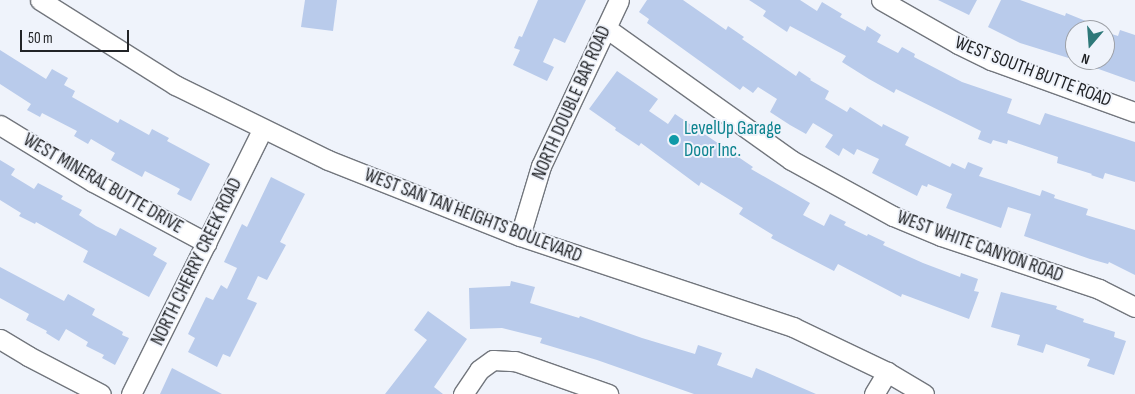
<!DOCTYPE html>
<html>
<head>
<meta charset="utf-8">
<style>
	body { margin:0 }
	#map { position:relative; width:1135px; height:394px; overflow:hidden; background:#eff3fb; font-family:"Sofia Sans Condensed",sans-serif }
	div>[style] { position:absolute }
	.building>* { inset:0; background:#b9cbeb }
	.roads { filter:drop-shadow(1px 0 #72767d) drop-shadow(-1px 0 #72767d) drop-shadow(0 1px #72767d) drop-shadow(0 -1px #72767d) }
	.minor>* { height:19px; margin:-9.5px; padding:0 9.5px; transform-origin:9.5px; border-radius:9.5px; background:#fff }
	.dots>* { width:14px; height:14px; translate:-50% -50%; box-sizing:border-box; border:2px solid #eff3fb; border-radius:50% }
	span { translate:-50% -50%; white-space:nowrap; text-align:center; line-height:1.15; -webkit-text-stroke:4px #eff3fb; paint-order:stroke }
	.street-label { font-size:19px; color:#222427 }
	.culture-label { font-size:19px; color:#0d838f }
	.left { translate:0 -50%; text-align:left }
	.north { position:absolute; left:1065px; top:20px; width:50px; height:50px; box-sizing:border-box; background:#eff3fb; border:1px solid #9da0a6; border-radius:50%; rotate:198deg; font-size:14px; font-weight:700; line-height:20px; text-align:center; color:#222427 }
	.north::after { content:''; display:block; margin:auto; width:18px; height:22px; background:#2e7879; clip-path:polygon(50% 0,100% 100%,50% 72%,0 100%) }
	.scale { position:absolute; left:20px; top:30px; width:109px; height:22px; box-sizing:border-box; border:2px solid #222427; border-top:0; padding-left:6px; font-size:15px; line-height:18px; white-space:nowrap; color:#222427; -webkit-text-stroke:4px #eff3fb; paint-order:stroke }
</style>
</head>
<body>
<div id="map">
	<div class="building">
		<div style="clip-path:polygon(305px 0,337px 0,333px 31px,301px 27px)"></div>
		<div style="clip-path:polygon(538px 0,586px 0,565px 43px,554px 38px,543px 62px,554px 67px,547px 81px,513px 65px,520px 50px,514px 48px,519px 36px,522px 37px)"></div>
		<div style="clip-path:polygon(647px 0,683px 0,726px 30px,728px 26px,744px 37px,742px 39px,796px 76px,799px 71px,811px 79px,810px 80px,829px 91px,825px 99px,847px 112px,850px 107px,882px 127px,883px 124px,909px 137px,905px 145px,950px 167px,952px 163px,965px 169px,968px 162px,983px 168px,979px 176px,1040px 196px,1042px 190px,1055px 195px,1054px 198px,1088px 209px,1086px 215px,1135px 230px,1135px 275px,1109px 262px,1108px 264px,1090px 259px,1024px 236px,1031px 214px,1008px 207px,1001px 228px,946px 208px,952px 194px,928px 184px,927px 187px,922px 185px,917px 196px,872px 173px,879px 159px,857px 149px,854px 155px,843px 148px,839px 156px,825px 147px,833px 135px,813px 123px,806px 134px,790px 125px,770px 112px,777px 99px,758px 87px,753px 93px,743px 86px,740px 90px,647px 23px,649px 19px,639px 12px)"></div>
		<div style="clip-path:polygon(749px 0,800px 0,817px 11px,822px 2px,842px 14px,840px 17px,865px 31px,867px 26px,881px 35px,877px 42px,898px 53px,902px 47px,915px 54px,914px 57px,962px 82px,1012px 99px,1007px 113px,1040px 125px,1045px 113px,1135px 142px,1135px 182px,1105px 173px,1103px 179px,1091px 175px,1092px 174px,1057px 163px,1058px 157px,1008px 140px,1007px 144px,993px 140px,991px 144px,978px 139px,981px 131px,896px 89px,894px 93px,869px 79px,842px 62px,846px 56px,790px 26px,787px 32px,763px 16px,766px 11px)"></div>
		<div style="clip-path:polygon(938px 0,977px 0,969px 15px)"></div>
		<div style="clip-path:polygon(1001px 0,1020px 0,1065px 16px,1066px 13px,1108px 30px,1075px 30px,1075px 60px,1020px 43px,988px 27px)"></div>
		<div style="clip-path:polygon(1120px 30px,1135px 35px,1135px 82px,1079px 62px,1105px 60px,1105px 32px,1118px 36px)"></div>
		<div style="clip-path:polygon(0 50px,46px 79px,52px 69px,68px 78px,64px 85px,75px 91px,72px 97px,118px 123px,120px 119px,149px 135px,152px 129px,169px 138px,167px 141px,210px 164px,191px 201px,177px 194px,180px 189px,145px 171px,142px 177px,111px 160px,115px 153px,91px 139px,88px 144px,74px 136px,77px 131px,42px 113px,40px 117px,27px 110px,31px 104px,0 84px)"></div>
		<div style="clip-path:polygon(617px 71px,658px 99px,649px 111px,668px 124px,675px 114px,753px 167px,751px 169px,810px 203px,803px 215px,824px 226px,830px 214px,846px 222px,844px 225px,867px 236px,868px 234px,885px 242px,883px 245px,923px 263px,960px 277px,961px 273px,978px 279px,974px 291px,979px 292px,969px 319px,902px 294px,901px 297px,838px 264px,834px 271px,799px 253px,771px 238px,773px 235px,739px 214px,743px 208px,701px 182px,699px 186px,641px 143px,639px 146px,615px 130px,616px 128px,589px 109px)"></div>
		<div style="clip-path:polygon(0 160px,15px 169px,11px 175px,34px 189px,38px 183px,63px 196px,61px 199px,82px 210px,79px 215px,96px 226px,116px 236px,120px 228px,157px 248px,153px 255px,167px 263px,149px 297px,83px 262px,88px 251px,36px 222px,35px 224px,19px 216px,21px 213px,0 200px)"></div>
		<div style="clip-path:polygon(271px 177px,305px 194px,280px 242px,286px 245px,267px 280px,258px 276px,247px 299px,257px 303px,230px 357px,223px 354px,217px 367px,188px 352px,195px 338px,188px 334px,206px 297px,213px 300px,221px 285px,227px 289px,237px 268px,224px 262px,242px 224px,247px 227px)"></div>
		<div style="clip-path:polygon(0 267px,64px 301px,68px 294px,95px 309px,92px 315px,123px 332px,122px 335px,129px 338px,115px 365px,102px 358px,104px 355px,86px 346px,88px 342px,66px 329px,59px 341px,46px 333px,47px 331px,26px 320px,29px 314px,0 298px)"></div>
		<div style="clip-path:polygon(511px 281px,535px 287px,530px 303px,579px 318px,580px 316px,642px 338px,695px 354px,698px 345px,722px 353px,717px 365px,752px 378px,756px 368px,816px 394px,694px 394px,597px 360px,540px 343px,542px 338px,502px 328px,470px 329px,469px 288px,510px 286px)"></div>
		<div style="clip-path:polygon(1001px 292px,1057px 306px,1056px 309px,1084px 319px,1083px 322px,1115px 332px,1114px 337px,1126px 341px,1114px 375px,1087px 366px,1090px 359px,1046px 344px,1043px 353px,1017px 345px,1020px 335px,991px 327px)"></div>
		<div style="clip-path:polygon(428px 311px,467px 339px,434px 387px,443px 394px,385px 394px,427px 340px,414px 330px)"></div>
		<div style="clip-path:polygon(172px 368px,222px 394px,160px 394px)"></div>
	</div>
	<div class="roads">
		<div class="minor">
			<div style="left:40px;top:0;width:160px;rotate:32.2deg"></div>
			<div style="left:175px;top:85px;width:170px;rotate:26.1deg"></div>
			<div style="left:328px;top:160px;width:206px;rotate:21.6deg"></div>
			<div style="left:520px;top:236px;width:288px;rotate:18.4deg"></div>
			<div style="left:793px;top:327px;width:104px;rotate:25.6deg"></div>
			<div style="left:887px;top:372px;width:43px;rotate:30.7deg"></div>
			<div style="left:881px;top:0;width:89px;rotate:29.7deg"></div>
			<div style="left:958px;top:44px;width:37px;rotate:26deg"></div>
			<div style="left:991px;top:60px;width:153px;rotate:19.9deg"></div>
			<div style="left:606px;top:28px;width:227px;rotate:35.5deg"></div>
			<div style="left:791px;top:160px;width:116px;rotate:28.8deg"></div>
			<div style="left:893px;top:216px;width:52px;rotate:22.6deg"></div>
			<div style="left:941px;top:236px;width:167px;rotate:18.5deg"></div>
			<div style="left:1099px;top:289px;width:40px;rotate:26.6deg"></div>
			<div style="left:0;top:125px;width:109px;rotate:31.5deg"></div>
			<div style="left:93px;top:182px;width:129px;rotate:28.2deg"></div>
			<div style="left:520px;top:236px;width:73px;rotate:-73.3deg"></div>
			<div style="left:541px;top:166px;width:183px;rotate:-64.8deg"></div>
			<div style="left:0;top:339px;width:33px;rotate:31deg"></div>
			<div style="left:28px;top:356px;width:82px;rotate:27.5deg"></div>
			<div style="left:131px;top:394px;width:295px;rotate:-63.6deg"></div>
			<div style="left:463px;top:394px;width:29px;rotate:-56deg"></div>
			<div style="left:479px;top:370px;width:17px;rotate:-36deg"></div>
			<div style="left:493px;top:360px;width:22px;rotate:3deg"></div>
			<div style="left:515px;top:361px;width:99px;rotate:19.5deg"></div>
			<div style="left:874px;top:394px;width:26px;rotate:-59deg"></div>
		</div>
	</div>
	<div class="dots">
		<div style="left:674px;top:140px;background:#0f9aa8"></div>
	</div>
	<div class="street-label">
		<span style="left:1033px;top:72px;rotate:21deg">WEST SOUTH BUTTE ROAD</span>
		<span style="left:572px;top:103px;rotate:-66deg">NORTH DOUBLE BAR ROAD</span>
		<span style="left:103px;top:184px;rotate:30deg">WEST MINERAL BUTTE DRIVE</span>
		<span style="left:473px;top:216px;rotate:21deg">WEST SAN TAN HEIGHTS BOULEVARD</span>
		<span style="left:980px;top:247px;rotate:20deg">WEST WHITE CANYON ROAD</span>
		<span style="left:197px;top:262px;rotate:-64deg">NORTH CHERRY CREEK ROAD</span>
	</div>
	<div class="culture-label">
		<span class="left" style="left:684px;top:140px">LevelUp Garage<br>Door Inc.</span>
	</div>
	<div class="north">N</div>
	<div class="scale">50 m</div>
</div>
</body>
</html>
